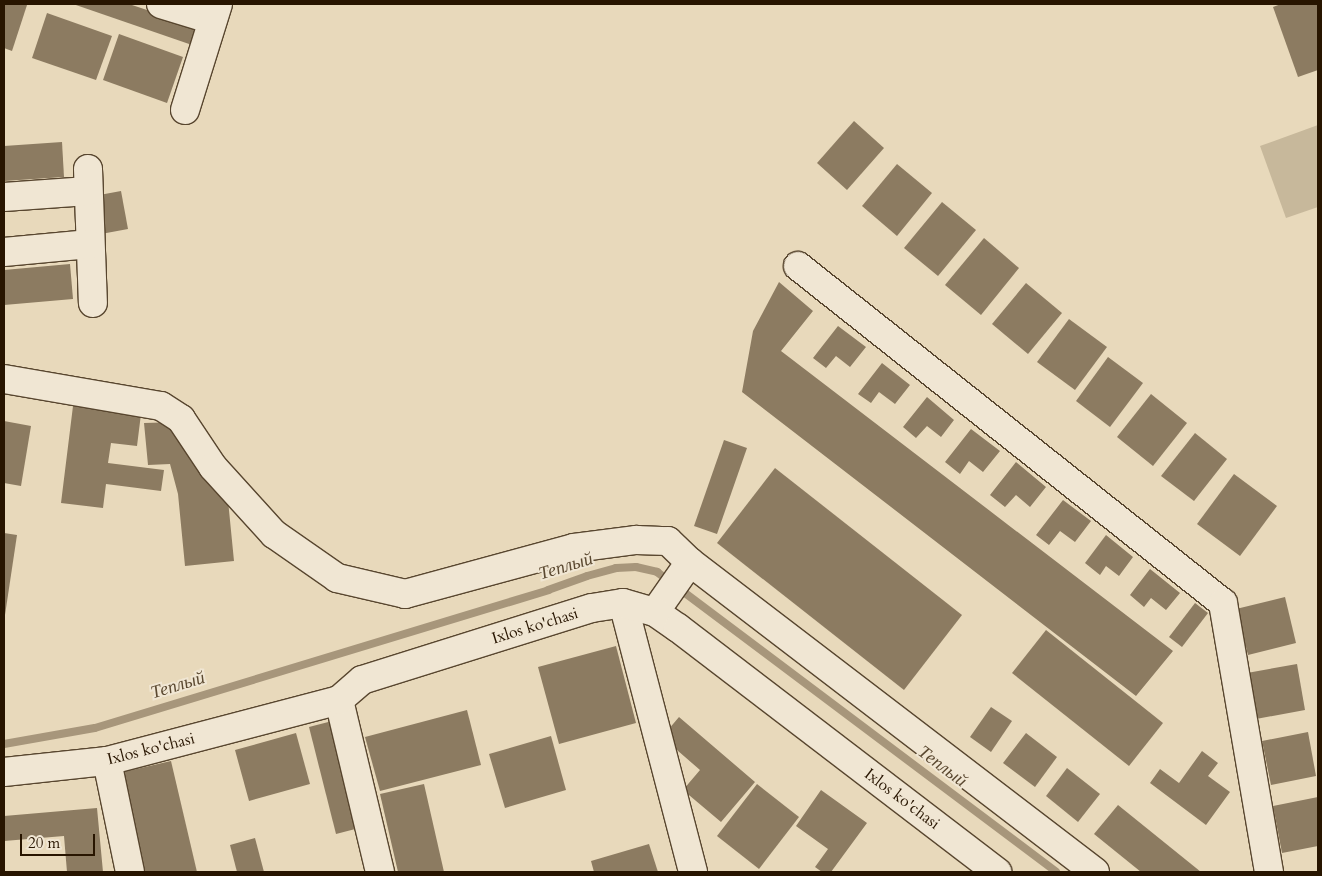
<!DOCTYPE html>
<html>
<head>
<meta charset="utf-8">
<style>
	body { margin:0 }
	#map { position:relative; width:1322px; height:876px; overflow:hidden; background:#e8d9bb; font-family:Cardo,serif }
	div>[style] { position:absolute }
	.green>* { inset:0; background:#c7b89b }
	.stream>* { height:8px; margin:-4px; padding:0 4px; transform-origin:4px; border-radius:4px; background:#a7967b }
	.building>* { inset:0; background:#8c7b61 }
	.roads { filter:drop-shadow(1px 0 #58462f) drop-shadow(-1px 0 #58462f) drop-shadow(0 1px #58462f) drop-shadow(0 -1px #58462f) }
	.minor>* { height:28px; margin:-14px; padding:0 14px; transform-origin:14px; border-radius:14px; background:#f0e6d3 }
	span { translate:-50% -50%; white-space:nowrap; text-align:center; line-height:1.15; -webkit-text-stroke:4px #f0e6d3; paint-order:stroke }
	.street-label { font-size:16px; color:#281500 }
	.water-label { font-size:18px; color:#5b4931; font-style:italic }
	.frame { position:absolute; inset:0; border:5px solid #281500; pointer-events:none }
	.scale { position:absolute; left:20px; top:834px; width:75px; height:22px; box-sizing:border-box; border:2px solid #281500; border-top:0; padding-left:6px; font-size:15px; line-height:18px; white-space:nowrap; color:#281500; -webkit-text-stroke:4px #f0e6d3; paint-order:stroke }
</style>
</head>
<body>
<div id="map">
	<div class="green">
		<div style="clip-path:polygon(1318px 125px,1318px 207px,1286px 218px,1260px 146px)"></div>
	</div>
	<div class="stream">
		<div style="left:4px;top:744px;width:92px;rotate:-10deg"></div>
		<div style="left:95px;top:728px;width:474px;rotate:-16.9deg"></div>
		<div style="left:548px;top:590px;width:41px;rotate:-19.7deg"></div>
		<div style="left:587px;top:576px;width:30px;rotate:-15deg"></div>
		<div style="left:616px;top:568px;width:20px;rotate:-3deg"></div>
		<div style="left:636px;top:567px;width:22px;rotate:13deg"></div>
		<div style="left:657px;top:572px;width:499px;rotate:36.9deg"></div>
	</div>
	<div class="building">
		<div style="clip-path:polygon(4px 4px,27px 5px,12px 51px,4px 48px)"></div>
		<div style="clip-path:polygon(73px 4px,129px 4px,198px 27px,192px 45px)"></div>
		<div style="clip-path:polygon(1281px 4px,1318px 4px,1318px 70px,1298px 77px,1273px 7px)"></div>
		<div style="clip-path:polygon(47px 13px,112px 36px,96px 80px,32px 58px)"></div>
		<div style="clip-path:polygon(119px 34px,183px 57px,167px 103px,103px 80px)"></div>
		<div style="clip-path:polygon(854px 121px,884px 148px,847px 190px,817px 163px)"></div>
		<div style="clip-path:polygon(62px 142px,64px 177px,4px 181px,4px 146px)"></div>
		<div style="clip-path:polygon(897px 164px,932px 193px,897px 236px,862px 206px)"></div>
		<div style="clip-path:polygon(121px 191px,128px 229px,101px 234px,94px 196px)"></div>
		<div style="clip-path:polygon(942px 202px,976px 230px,938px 276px,904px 248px)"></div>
		<div style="clip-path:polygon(984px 238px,1019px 268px,981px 315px,945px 285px)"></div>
		<div style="clip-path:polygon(70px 264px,73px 299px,4px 305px,4px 270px)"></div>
		<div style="clip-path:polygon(779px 282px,813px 311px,781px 351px,1173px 651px,1136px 696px,742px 392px,753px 331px)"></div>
		<div style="clip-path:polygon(1026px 283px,1062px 313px,1028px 354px,992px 324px)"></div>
		<div style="clip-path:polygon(1069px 319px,1107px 347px,1075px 390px,1037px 362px)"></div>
		<div style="clip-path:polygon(838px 326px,866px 347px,850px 367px,836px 356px,826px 368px,813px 358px)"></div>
		<div style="clip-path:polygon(1108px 357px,1143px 383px,1110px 427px,1076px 401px)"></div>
		<div style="clip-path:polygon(882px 363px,910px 385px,895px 404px,879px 392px,871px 403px,858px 394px)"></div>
		<div style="clip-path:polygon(1151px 394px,1187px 423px,1153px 466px,1117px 437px)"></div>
		<div style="clip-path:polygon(927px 397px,954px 420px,941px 437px,927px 426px,916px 438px,903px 427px)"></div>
		<div style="clip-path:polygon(73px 406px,141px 414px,137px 446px,111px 443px,108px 463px,164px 470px,161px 491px,106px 484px,103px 508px,61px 503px)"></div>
		<div style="clip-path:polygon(4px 421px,31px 426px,21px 486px,4px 483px)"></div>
		<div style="clip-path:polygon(179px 422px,227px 490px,234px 561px,185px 566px,178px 494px,170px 464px,148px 465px,144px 423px)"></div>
		<div style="clip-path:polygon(971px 429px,1000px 451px,983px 472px,969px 461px,960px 474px,945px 462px)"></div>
		<div style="clip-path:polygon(1195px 433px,1227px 459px,1194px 501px,1161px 476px)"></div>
		<div style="clip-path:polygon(724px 440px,747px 448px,717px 534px,694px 526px)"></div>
		<div style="clip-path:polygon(1016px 462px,1046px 487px,1030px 507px,1016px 495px,1005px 507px,990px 495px)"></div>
		<div style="clip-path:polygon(775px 468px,962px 615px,904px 690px,717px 543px)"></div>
		<div style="clip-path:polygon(1234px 474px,1277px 506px,1240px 556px,1197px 524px)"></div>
		<div style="clip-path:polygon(1063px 500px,1091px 521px,1075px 542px,1060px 531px,1049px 545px,1036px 535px)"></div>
		<div style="clip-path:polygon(4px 533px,17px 535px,5px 615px,4px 615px)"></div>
		<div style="clip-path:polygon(1106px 535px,1133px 557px,1119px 576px,1106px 566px,1100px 575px,1085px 563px)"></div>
		<div style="clip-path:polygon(1150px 569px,1180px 593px,1166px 610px,1151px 598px,1144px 607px,1130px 595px)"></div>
		<div style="clip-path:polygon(1285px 597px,1296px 643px,1248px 655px,1236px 609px)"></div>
		<div style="clip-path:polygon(1195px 603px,1208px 613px,1182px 647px,1169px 637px)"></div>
		<div style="clip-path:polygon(1046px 630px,1163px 723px,1129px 766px,1012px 673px)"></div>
		<div style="clip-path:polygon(616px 646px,636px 723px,559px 744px,538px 667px)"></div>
		<div style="clip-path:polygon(1297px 664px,1305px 710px,1256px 719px,1247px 673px)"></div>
		<div style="clip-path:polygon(991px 707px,1012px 721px,991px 752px,970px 737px)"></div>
		<div style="clip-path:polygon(467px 710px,481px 765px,380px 791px,365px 737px)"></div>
		<div style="clip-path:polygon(679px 717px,755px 782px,721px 822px,683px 790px,700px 770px,662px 737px)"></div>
		<div style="clip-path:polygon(336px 720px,363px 827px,336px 834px,309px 727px)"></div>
		<div style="clip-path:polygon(1308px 732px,1316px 776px,1271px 785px,1262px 741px)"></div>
		<div style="clip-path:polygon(296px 733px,310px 784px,249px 801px,235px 750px)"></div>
		<div style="clip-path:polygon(1026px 733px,1057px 757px,1035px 787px,1003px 763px)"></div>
		<div style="clip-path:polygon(551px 736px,566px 790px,505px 808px,489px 754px)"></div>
		<div style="clip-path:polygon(1202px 751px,1218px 763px,1208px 776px,1230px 792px,1206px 825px,1150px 783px,1160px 769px,1179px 783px)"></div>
		<div style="clip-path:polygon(171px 761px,197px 872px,143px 872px,119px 773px)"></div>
		<div style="clip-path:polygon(1067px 768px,1100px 794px,1078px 822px,1046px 796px)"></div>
		<div style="clip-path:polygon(424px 784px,444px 872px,398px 872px,380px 794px)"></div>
		<div style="clip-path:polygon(757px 784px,799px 817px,759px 869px,717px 836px)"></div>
		<div style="clip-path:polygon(821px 790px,867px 823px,831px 872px,822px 872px,815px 867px,828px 849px,796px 826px)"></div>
		<div style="clip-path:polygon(1318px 797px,1318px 846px,1282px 853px,1273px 806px)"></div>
		<div style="clip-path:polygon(1118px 805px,1201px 872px,1141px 872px,1094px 834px)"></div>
		<div style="clip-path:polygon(97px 808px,103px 872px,67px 872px,64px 836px,4px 841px,4px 816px)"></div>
		<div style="clip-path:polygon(255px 838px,264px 872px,237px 872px,230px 845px)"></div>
		<div style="clip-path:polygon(649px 844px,658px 872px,594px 872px,591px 861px)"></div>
	</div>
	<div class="roads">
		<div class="minor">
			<div style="left:161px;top:4px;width:54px;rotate:17.1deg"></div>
			<div style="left:185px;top:110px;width:111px;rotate:-72.7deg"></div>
			<div style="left:88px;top:169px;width:134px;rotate:87.9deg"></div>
			<div style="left:4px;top:197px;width:84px;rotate:-4.1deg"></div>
			<div style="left:4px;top:252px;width:86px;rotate:-5.3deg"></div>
			<div style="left:798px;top:266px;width:542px;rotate:38.41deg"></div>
			<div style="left:1223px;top:603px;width:273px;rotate:80.3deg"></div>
			<div style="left:4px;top:379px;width:159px;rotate:9.8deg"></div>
			<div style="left:161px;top:406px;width:24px;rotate:33deg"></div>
			<div style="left:181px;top:419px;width:58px;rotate:56.3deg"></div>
			<div style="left:213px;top:467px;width:91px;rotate:47.7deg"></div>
			<div style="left:274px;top:534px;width:77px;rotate:34.9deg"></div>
			<div style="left:337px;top:578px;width:70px;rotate:13.2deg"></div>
			<div style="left:405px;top:594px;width:175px;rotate:-15.2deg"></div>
			<div style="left:574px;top:548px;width:63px;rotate:-7.4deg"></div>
			<div style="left:636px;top:540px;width:32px;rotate:2deg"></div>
			<div style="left:668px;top:541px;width:30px;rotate:44deg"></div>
			<div style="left:690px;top:562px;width:510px;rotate:37.43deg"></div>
			<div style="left:623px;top:603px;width:278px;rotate:75.4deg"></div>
			<div style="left:655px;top:612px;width:61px;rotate:-55deg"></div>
			<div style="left:339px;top:700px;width:177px;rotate:76.6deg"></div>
			<div style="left:107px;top:761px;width:113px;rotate:78.3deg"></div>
			<div style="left:4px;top:772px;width:104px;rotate:-6.1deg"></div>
			<div style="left:107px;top:761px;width:240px;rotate:-14.7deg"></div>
			<div style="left:339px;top:700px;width:30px;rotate:-41deg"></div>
			<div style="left:362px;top:680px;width:241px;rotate:-17.4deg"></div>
			<div style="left:592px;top:608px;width:31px;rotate:-9deg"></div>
			<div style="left:623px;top:603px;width:33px;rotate:16deg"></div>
			<div style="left:655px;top:612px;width:28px;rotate:35deg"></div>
			<div style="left:678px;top:628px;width:402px;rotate:37.4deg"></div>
		</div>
	</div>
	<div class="street-label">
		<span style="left:535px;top:626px;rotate:-17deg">Ixlos ko'chasi</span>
		<span style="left:151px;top:749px;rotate:-14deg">Ixlos ko'chasi</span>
		<span style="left:902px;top:799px;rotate:37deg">Ixlos ko'chasi</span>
	</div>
	<div class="water-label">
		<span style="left:566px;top:567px;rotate:-17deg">Теплый</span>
		<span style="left:178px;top:686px;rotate:-17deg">Теплый</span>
		<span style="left:942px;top:767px;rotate:37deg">Теплый</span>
	</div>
	<div class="frame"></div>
	<div class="scale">20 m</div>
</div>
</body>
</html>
